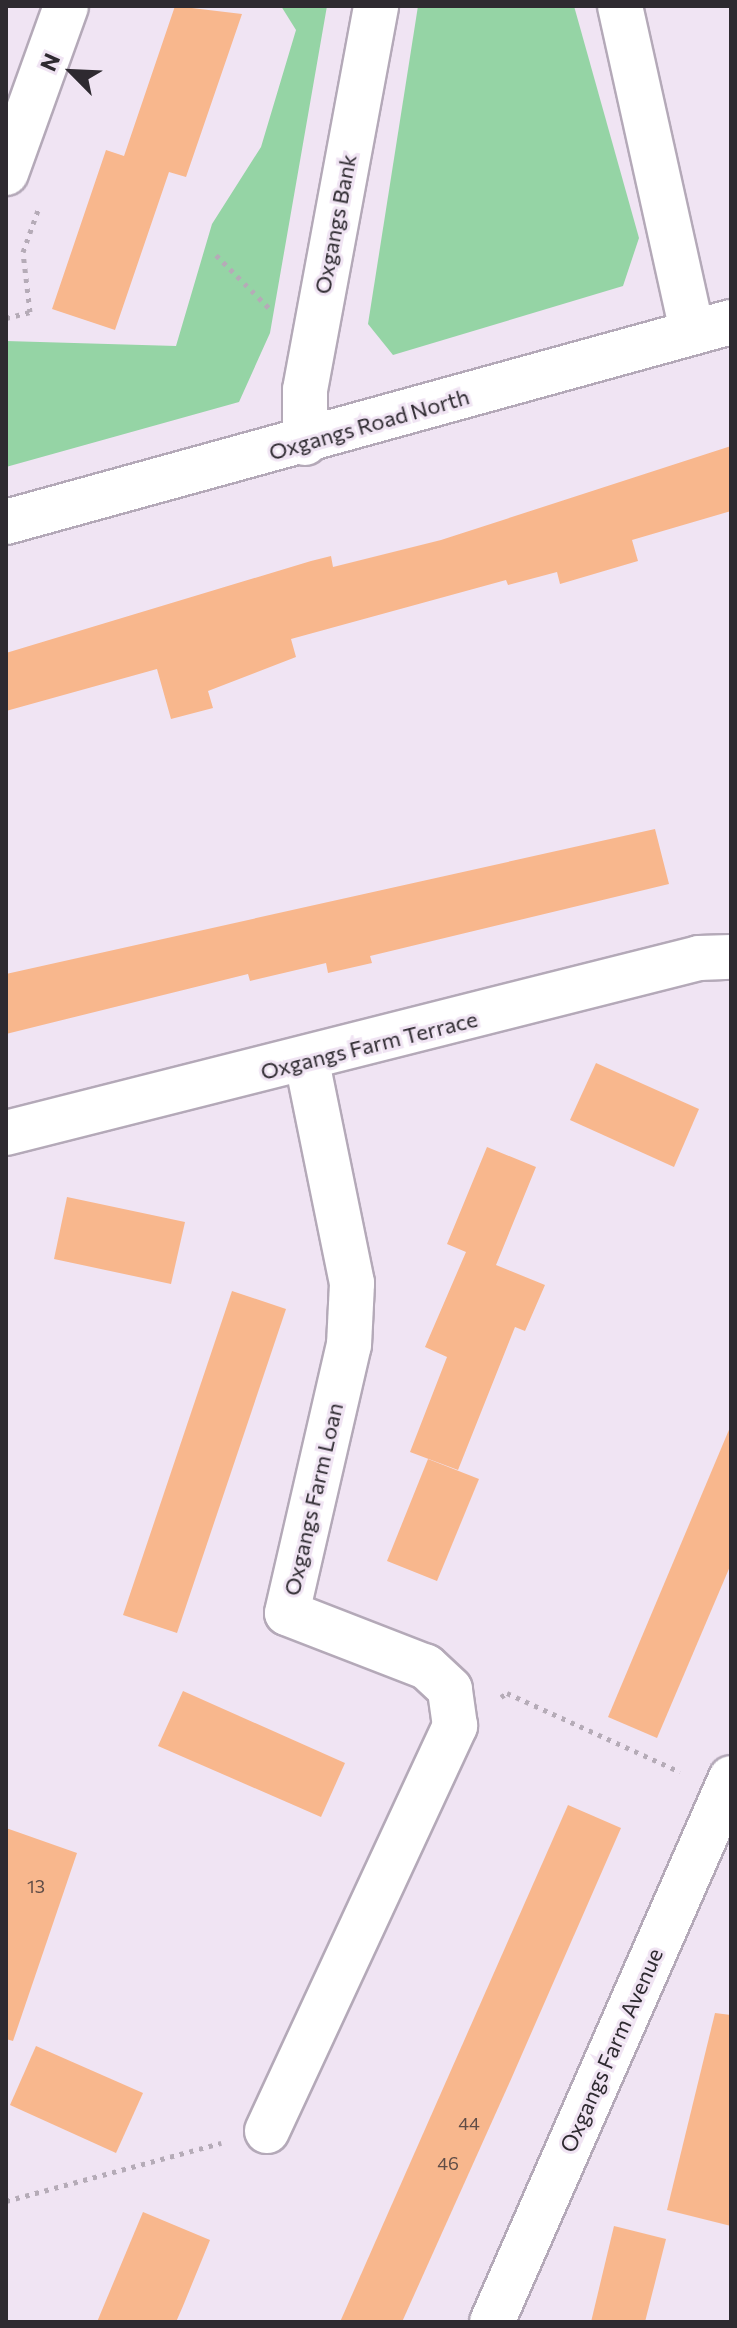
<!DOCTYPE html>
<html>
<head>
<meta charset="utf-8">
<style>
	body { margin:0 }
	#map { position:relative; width:737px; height:2328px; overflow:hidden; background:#f0e4f3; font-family:Commissioner,sans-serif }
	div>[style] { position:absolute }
	.green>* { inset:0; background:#95d4a5 }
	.building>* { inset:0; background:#f8b78d }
	.path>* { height:5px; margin-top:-2.5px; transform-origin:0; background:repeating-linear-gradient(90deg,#b5abb7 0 4px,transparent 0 10px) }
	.roads { filter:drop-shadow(2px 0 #b4a9b8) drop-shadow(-2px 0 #b4a9b8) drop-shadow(0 2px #b4a9b8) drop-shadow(0 -2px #b4a9b8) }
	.minor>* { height:44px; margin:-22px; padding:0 22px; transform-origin:22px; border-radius:22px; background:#fff }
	span { translate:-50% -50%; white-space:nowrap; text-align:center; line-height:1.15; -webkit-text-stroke:6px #f0e4f3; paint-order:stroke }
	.number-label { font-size:18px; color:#604d47 }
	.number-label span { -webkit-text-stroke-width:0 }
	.street-label { font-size:22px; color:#2e2a30 }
	.frame { position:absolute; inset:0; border:8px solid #2e2a30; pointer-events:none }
	.north { position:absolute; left:32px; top:32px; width:80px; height:80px; -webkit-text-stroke:6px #f0e4f3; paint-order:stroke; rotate:294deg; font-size:22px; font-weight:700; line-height:32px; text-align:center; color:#2e2a30 }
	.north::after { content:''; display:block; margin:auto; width:28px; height:36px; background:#2e2a30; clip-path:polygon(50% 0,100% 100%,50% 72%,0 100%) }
</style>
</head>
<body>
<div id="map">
	<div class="green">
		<div style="clip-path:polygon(281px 6px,327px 6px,270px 333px,239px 402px,6px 467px,6px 341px,176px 346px,212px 224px,261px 147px,296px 30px)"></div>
		<div style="clip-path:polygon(418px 6px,574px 6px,639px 238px,623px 286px,393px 355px,368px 324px)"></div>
	</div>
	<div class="building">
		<div style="clip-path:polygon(175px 6px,242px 14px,186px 177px,169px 172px,115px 330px,52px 309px,106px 150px,124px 156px)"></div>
		<div style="clip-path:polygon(731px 446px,731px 511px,632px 540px,638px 561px,560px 584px,557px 572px,508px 585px,506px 580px,291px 639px,296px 657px,208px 691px,213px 708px,171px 719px,157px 669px,6px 711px,6px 653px,311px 561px,331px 556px,333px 567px,441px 540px)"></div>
		<div style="clip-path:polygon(655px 829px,669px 884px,370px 956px,372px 963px,328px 973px,326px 963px,250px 981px,248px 974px,6px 1034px,6px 974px)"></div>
		<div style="clip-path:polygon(596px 1063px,699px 1109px,674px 1167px,570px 1120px)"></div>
		<div style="clip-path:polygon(487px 1147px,536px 1167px,496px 1265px,545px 1285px,525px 1331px,515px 1327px,458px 1470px,410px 1452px,447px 1357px,425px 1347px,466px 1252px,447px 1244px)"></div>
		<div style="clip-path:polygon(67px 1197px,185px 1222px,171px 1284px,54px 1259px)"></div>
		<div style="clip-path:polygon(232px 1291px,286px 1309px,177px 1633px,123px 1615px)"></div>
		<div style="clip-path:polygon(731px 1425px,731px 1564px,657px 1738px,608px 1717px)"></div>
		<div style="clip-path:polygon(428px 1459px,479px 1479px,437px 1581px,387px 1561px)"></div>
		<div style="clip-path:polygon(183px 1691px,345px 1763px,321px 1817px,158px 1746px)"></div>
		<div style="clip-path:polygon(568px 1805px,621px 1828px,512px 2077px,402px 2322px,340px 2322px)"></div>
		<div style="clip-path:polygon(6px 1828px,77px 1853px,13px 2041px,6px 2039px)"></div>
		<div style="clip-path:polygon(715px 2013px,731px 2015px,731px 2226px,667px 2210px)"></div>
		<div style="clip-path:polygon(36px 2046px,143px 2093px,116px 2153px,10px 2105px)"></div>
		<div style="clip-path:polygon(143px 2212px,210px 2240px,183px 2306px,176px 2322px,97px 2322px)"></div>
		<div style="clip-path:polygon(614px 2226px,666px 2239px,645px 2322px,591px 2322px)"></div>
	</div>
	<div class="path">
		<div style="left:216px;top:255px;width:79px;rotate:45deg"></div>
		<div style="left:6px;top:318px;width:25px;rotate:-14deg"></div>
		<div style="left:30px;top:312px;width:60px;rotate:-96.7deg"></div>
		<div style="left:23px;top:252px;width:45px;rotate:-70.3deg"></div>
		<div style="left:501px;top:1697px;width:7px;rotate:-34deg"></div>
		<div style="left:507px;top:1693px;width:190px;rotate:24.5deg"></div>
		<div style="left:6px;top:2201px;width:223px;rotate:-15.1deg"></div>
	</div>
	<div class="roads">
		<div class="minor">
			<div style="left:620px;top:6px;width:333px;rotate:77.5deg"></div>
			<div style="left:6px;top:173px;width:177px;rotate:-70.2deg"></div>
			<div style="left:305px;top:443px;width:53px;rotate:-90deg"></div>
			<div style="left:305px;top:390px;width:391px;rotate:-79.5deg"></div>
			<div style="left:6px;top:522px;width:752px;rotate:-15.42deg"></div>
			<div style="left:6px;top:1133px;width:715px;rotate:-14.17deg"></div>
			<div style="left:699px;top:958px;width:32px;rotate:-2deg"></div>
			<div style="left:267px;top:2131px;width:447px;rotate:-65.1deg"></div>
			<div style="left:455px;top:1726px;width:37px;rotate:-98deg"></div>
			<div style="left:450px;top:1689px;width:33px;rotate:-137deg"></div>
			<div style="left:426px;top:1667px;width:149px;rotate:-158.8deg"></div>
			<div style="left:287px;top:1613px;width:275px;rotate:-77deg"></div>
			<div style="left:349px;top:1345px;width:62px;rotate:-87.2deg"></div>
			<div style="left:352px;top:1283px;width:226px;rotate:-101.5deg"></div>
			<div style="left:492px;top:2322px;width:594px;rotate:-66.28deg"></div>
		</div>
	</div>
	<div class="number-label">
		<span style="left:36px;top:1886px">13</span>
		<span style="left:469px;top:2123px">44</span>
		<span style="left:448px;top:2163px">46</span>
	</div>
	<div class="street-label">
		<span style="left:335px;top:224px;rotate:-79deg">Oxgangs Bank</span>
		<span style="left:369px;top:424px;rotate:-16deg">Oxgangs Road North</span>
		<span style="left:369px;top:1045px;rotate:-14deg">Oxgangs Farm Terrace</span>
		<span style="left:313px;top:1499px;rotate:-77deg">Oxgangs Farm Loan</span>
		<span style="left:611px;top:2050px;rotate:-66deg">Oxgangs Farm Avenue</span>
	</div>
	<div class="frame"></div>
	<div class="north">N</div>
</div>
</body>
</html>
